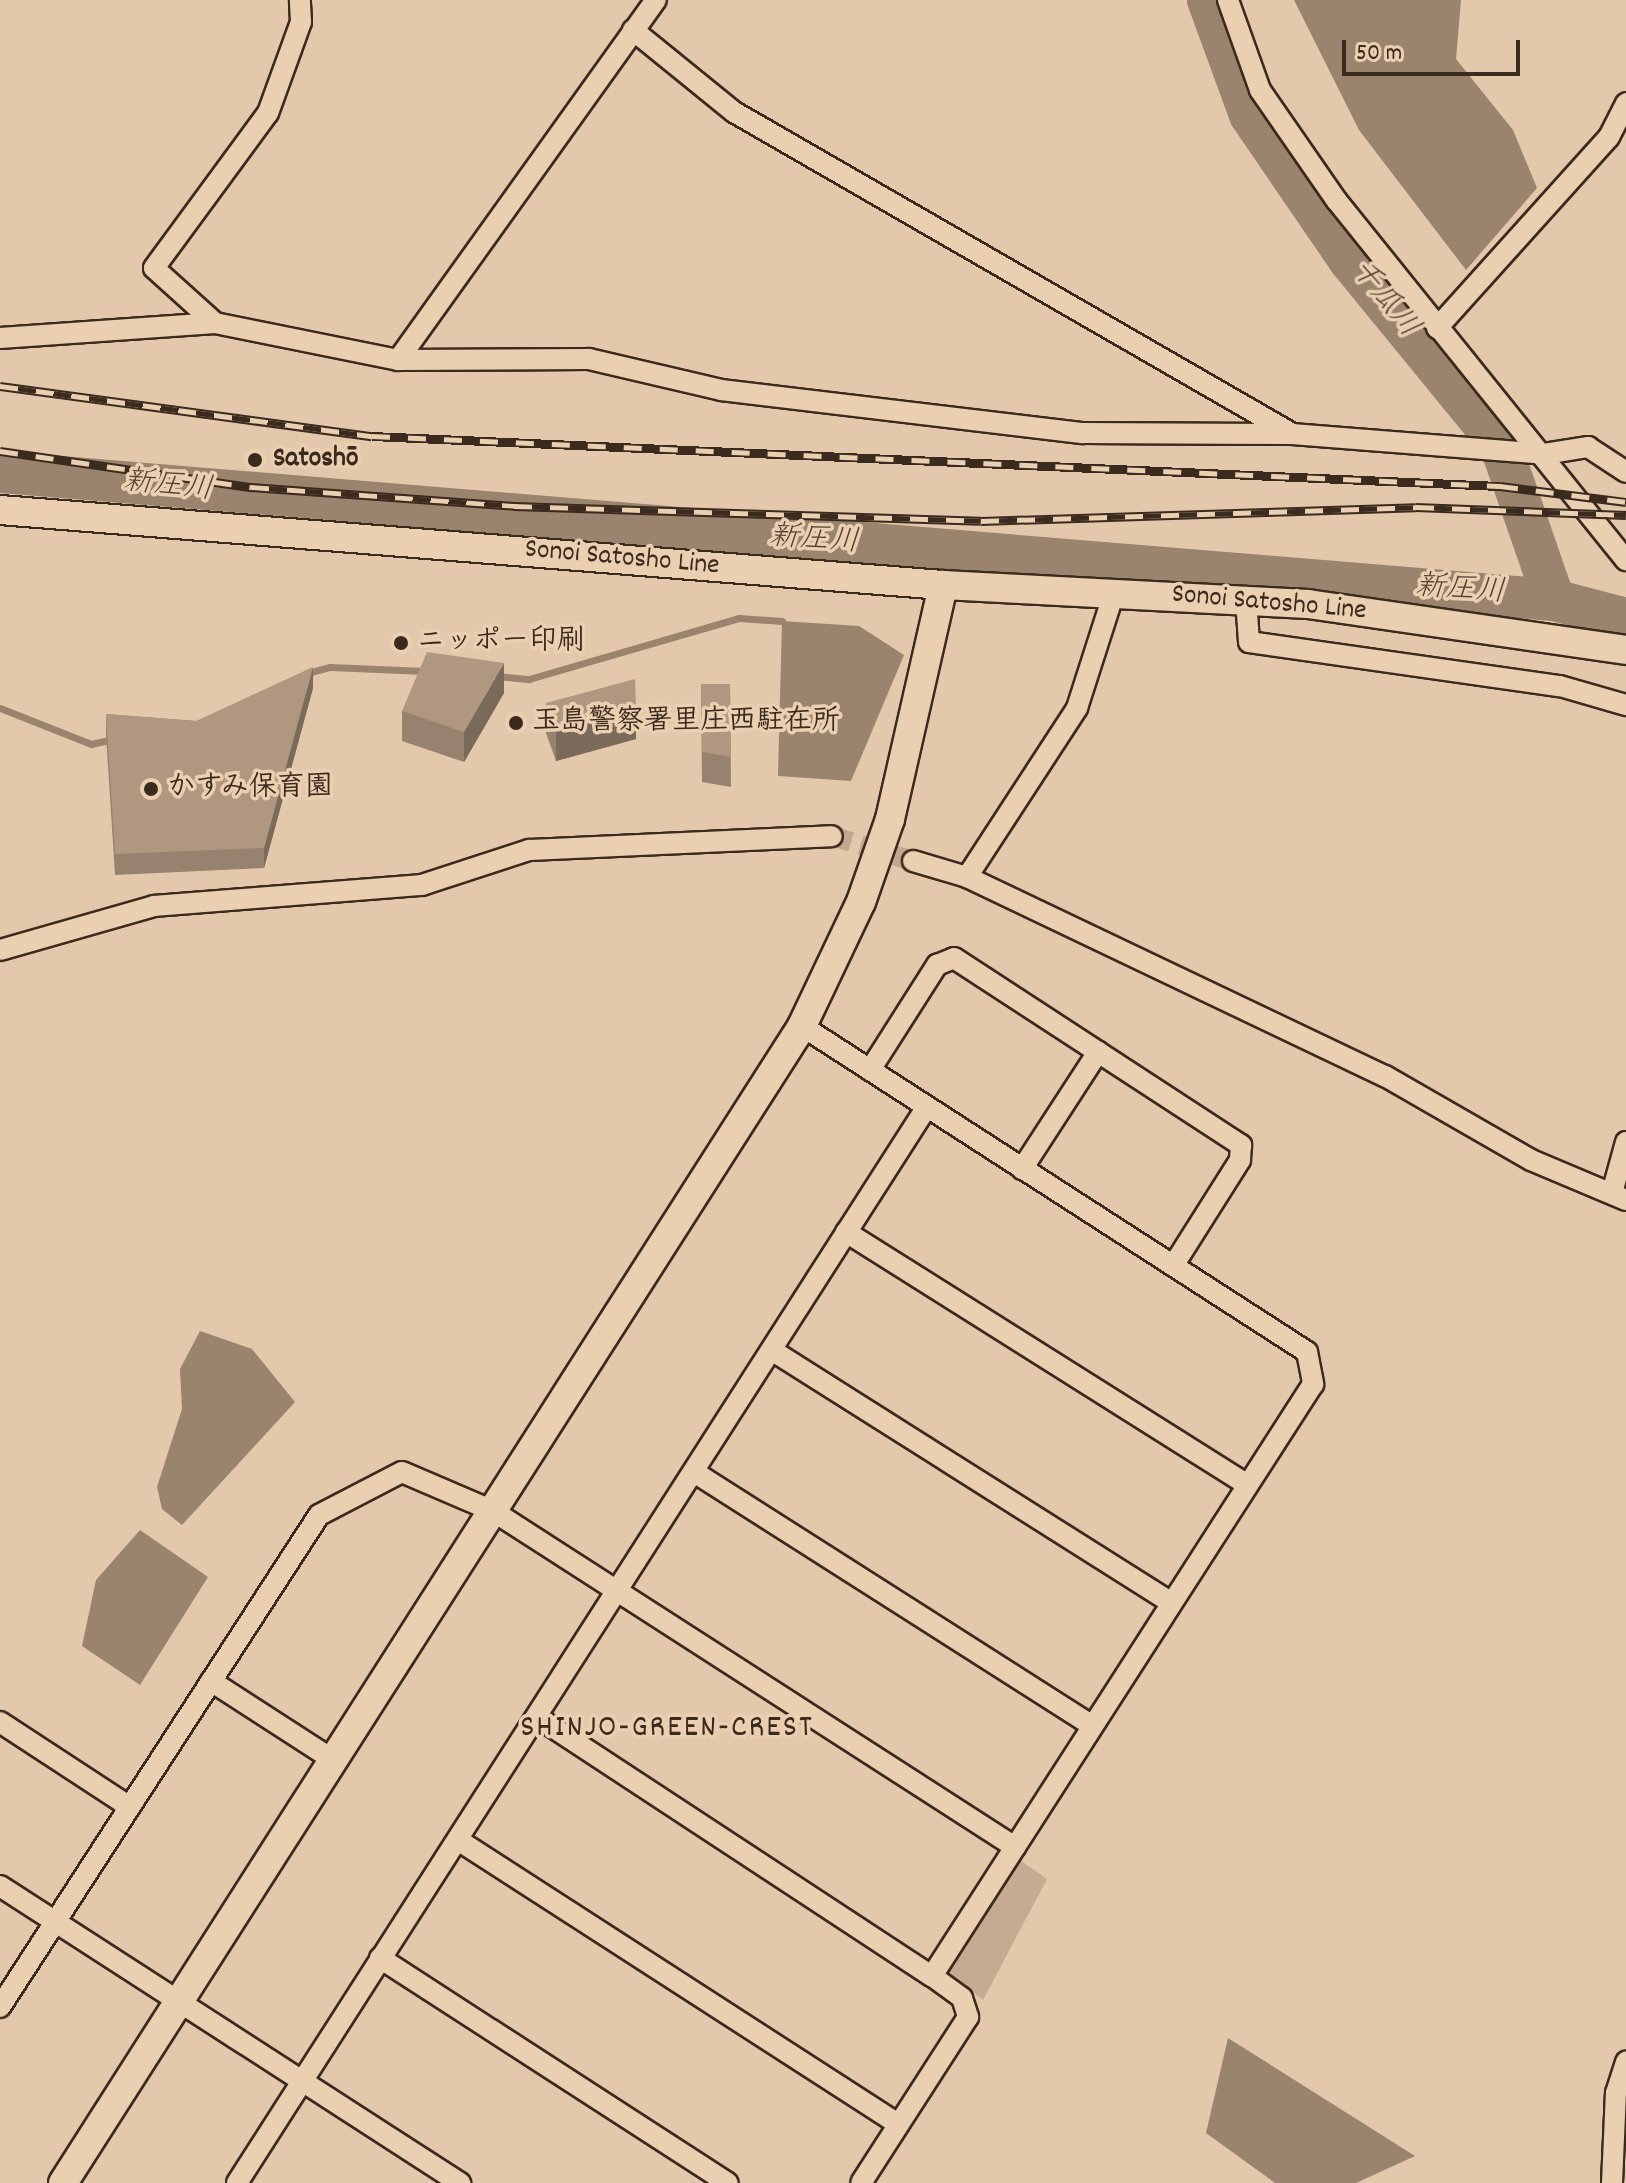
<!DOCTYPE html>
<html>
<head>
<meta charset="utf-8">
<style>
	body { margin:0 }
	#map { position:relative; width:1626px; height:2183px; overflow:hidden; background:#e3c8ab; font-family:Dekko,"Klee One",sans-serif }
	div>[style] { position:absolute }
	.green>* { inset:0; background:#c4ab91 }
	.water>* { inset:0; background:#9a846e }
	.stream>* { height:7px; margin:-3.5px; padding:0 3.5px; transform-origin:3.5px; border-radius:3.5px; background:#9a846e }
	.river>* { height:42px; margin:-21px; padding:0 21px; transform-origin:21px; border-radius:21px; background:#9a846e }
	.street-tunnel>* { height:20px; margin-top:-10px; transform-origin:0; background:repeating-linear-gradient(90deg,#c1a88f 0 20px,transparent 0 30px) }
	.roads { filter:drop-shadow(2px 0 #3b2a1e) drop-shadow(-2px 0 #3b2a1e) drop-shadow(0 2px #3b2a1e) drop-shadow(0 -2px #3b2a1e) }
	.street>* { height:20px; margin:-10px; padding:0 10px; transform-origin:10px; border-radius:10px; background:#eacfb1 }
	.secondary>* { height:28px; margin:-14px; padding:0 14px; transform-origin:14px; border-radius:14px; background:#eacfb1 }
	.rail>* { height:9px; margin-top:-4.5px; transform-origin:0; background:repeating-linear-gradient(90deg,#eacfb1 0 18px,#3b2a1e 0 36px); box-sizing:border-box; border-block:2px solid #3b2a1e }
	.wall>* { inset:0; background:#96826e }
	.shaded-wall>* { inset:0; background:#7a6a5a }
	.building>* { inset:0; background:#af9780 }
	.dots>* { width:22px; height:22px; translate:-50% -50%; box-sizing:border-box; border:4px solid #eacfb1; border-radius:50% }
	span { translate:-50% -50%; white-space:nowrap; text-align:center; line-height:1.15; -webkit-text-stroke:7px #eacfb1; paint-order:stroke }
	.poi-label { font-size:28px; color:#3b2a1e; font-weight:700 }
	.left { translate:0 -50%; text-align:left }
	.street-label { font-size:28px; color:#3b2a1e }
	.water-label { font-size:30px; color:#534032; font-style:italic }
	.quarter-label { font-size:32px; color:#3b2a1e; letter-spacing:2px }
	.scale { position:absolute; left:1342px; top:40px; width:178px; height:36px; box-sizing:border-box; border:4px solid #3b2a1e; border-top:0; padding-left:10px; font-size:24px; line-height:28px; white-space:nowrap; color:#3b2a1e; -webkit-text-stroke:6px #eacfb1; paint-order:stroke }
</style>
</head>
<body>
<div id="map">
	<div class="green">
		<div style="clip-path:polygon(1018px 1859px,1047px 1879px,983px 2000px,945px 1970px)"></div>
	</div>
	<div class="water">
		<div style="clip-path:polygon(1294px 0,1461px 0,1456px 59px,1513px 130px,1537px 188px,1466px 270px,1359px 130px)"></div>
		<div style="clip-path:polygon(782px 621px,859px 626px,904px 655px,851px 781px,778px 776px)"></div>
		<div style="clip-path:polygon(200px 1331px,252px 1349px,295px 1402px,182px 1525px,162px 1509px,157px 1487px,182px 1409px,180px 1369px)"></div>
		<div style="clip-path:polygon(140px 1530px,208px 1577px,140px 1685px,82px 1646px,96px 1580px)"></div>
		<div style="clip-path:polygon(1228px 2038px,1415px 2156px,1356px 2183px,1275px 2183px,1206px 2133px)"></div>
	</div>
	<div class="stream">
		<div style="left:307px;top:673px;width:24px;rotate:-15deg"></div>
		<div style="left:330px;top:667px;width:95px;rotate:2.4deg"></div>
		<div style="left:498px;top:676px;width:31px;rotate:6deg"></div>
		<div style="left:529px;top:679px;width:219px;rotate:-16.2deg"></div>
		<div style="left:739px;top:618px;width:43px;rotate:4deg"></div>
		<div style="left:0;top:708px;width:98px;rotate:21.6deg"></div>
		<div style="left:91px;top:744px;width:22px;rotate:-13deg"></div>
	</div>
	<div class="river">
		<div style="left:1208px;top:0;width:122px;rotate:69.9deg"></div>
		<div style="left:1250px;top:115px;width:177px;rotate:55.6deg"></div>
		<div style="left:1350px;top:261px;width:237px;rotate:50.7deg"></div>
		<div style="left:1500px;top:444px;width:165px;rotate:70.9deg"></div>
		<div style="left:0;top:472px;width:1559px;rotate:4.71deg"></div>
		<div style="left:1554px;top:600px;width:74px;rotate:14.8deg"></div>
	</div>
	<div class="street-tunnel">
		<div style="left:832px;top:836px;width:85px;rotate:17.2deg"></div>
	</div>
	<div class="roads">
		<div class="street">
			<div style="left:1228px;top:0;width:96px;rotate:70.4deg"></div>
			<div style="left:1260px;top:90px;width:135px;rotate:55.3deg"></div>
			<div style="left:1337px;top:201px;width:461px;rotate:51.2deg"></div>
			<div style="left:633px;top:30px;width:130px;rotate:39.1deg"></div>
			<div style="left:734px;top:112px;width:641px;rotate:29.97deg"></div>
			<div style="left:215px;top:323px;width:82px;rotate:-138deg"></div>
			<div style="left:154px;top:268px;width:192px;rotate:-53.7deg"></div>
			<div style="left:268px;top:113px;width:97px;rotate:-70.1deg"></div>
			<div style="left:301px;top:22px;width:22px;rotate:-93deg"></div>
			<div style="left:1437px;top:328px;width:257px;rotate:-48deg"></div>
			<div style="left:1609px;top:137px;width:38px;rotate:-63deg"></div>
			<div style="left:0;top:338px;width:216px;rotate:-4deg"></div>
			<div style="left:215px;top:323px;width:187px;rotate:11.4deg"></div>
			<div style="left:398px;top:360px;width:191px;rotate:-0.3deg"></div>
			<div style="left:589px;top:359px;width:136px;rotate:13.2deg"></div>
			<div style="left:721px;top:390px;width:365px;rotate:6.8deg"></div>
			<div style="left:1083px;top:433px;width:209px;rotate:0.3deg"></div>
			<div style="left:1292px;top:434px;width:253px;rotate:4.5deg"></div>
			<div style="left:1544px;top:454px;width:45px;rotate:-9deg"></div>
			<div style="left:1588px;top:447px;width:45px;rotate:33.3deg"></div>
			<div style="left:398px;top:360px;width:443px;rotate:-54.4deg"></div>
			<div style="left:1246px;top:599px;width:43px;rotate:86deg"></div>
			<div style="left:1249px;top:642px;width:314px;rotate:8.1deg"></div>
			<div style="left:1560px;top:686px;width:69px;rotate:16.1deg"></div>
			<div style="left:913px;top:861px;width:56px;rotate:16.5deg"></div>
			<div style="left:967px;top:877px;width:463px;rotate:25.5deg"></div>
			<div style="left:1385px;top:1076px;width:168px;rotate:29.9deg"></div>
			<div style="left:1531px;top:1160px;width:103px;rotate:22.8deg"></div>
			<div style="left:967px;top:877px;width:202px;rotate:-56.9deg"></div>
			<div style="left:1077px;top:708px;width:121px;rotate:-72.2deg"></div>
			<div style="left:0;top:950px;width:160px;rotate:-15.9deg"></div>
			<div style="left:154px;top:906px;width:269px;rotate:-4.5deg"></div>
			<div style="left:422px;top:885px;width:113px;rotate:-18.1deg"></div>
			<div style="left:529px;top:850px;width:303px;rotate:-2.6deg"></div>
			<div style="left:802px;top:1026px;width:601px;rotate:32.84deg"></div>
			<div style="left:1307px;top:1352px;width:33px;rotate:79deg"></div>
			<div style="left:1313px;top:1384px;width:704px;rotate:122.76deg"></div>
			<div style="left:932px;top:1976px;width:37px;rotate:36deg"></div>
			<div style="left:962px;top:1998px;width:20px;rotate:72deg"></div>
			<div style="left:968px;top:2017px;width:197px;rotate:122.8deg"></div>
			<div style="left:870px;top:1070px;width:125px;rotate:-57.5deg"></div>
			<div style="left:937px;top:965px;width:18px;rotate:-22deg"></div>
			<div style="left:954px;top:958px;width:343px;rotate:33.1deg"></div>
			<div style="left:1241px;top:1145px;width:15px;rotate:94deg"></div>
			<div style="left:1240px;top:1160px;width:125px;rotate:122.3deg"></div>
			<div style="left:1022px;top:1169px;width:140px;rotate:-57deg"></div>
			<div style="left:1612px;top:1193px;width:53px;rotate:-74.6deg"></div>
			<div style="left:846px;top:1232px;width:473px;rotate:32.2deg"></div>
			<div style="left:773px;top:1351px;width:468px;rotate:32.3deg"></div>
			<div style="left:694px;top:1472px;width:472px;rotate:32.5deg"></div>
			<div style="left:211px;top:1681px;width:145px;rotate:32.9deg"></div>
			<div style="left:537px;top:1717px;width:472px;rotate:33.3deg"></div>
			<div style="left:0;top:1722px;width:155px;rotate:33.2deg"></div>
			<div style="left:458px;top:1840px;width:524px;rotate:32.84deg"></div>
			<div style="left:0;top:1886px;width:548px;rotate:32.85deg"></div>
			<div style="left:380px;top:1958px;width:414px;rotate:32.9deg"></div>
			<div style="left:0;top:2007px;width:586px;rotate:-57.04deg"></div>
			<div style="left:319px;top:1515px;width:93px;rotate:-27.4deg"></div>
			<div style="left:402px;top:1472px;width:99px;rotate:23.2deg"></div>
			<div style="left:493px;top:1511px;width:621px;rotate:32.77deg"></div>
			<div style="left:237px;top:2183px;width:1277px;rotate:-57.34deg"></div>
			<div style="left:1612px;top:2183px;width:90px;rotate:-87.5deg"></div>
			<div style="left:1616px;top:2093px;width:33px;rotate:-72deg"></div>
		</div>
		<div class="secondary">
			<div style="left:0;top:510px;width:946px;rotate:4.55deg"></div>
			<div style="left:943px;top:585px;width:365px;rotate:3deg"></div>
			<div style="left:1308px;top:604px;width:321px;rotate:8.2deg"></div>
			<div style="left:63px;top:2183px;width:1373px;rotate:-57.43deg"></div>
			<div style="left:802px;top:1026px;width:137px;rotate:-64.6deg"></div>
			<div style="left:861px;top:902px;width:88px;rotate:-70.7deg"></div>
			<div style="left:890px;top:819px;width:240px;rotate:-77.2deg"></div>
		</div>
	</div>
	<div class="rail">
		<div style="left:0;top:386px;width:375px;rotate:7.7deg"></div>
		<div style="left:372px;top:436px;width:1129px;rotate:2.54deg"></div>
		<div style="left:1500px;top:486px;width:127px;rotate:7.2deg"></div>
		<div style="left:0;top:451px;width:254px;rotate:8.2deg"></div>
		<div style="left:251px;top:487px;width:264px;rotate:4.1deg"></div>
		<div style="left:514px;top:506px;width:467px;rotate:1.8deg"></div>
		<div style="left:981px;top:521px;width:435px;rotate:-1.8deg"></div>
		<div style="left:1416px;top:507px;width:210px;rotate:2.2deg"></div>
	</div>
	<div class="wall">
		<div style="clip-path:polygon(701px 684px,730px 684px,731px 787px,702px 782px)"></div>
		<div style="clip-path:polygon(313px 688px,264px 868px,115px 875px,106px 735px,106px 714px,196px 721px)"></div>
		<div style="clip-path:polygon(504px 693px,464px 762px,402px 741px,402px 711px)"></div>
		<div style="clip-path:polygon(546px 703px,636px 739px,556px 761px,546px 733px)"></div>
	</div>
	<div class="shaded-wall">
		<div style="clip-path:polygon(504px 663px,504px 693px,464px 762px,464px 732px)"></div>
		<div style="clip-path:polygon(313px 667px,313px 688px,264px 868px,264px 848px)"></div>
		<div style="clip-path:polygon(636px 709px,636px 739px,556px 761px,556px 730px)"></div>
	</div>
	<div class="building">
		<div style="clip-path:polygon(427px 652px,504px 663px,464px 732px,402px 711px)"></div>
		<div style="clip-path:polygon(313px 667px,264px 848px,115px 854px,106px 714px,196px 721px)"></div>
		<div style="clip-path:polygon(635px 679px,636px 709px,556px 730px,546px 703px)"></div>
		<div style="clip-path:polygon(701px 684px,730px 684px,731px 757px,702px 752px)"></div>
	</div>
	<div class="dots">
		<div style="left:255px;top:460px;background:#3b2a1e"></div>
		<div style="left:401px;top:643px;background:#3b2a1e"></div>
		<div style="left:516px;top:723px;background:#3b2a1e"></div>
		<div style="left:151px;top:789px;background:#3b2a1e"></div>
	</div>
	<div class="poi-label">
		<span class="left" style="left:273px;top:460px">Satoshō</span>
		<span class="left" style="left:417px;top:643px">ニッポー印刷</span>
		<span class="left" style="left:532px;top:723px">玉島警察署里庄西駐在所</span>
		<span class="left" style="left:167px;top:789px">かすみ保育園</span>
	</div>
	<div class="street-label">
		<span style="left:622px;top:559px;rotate:5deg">Sonoi Satosho Line</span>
		<span style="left:1269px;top:604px;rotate:5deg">Sonoi Satosho Line</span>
	</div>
	<div class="water-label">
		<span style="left:1383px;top:300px;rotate:51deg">千瓜川</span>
		<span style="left:168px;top:488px;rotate:6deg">新圧川</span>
		<span style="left:814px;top:542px;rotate:4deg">新圧川</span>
		<span style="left:1460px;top:592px;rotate:4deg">新圧川</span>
	</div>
	<div class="quarter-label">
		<span style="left:667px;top:1729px">SHINJO-GREEN-CREST</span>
	</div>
	<div class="scale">50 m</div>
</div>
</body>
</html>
